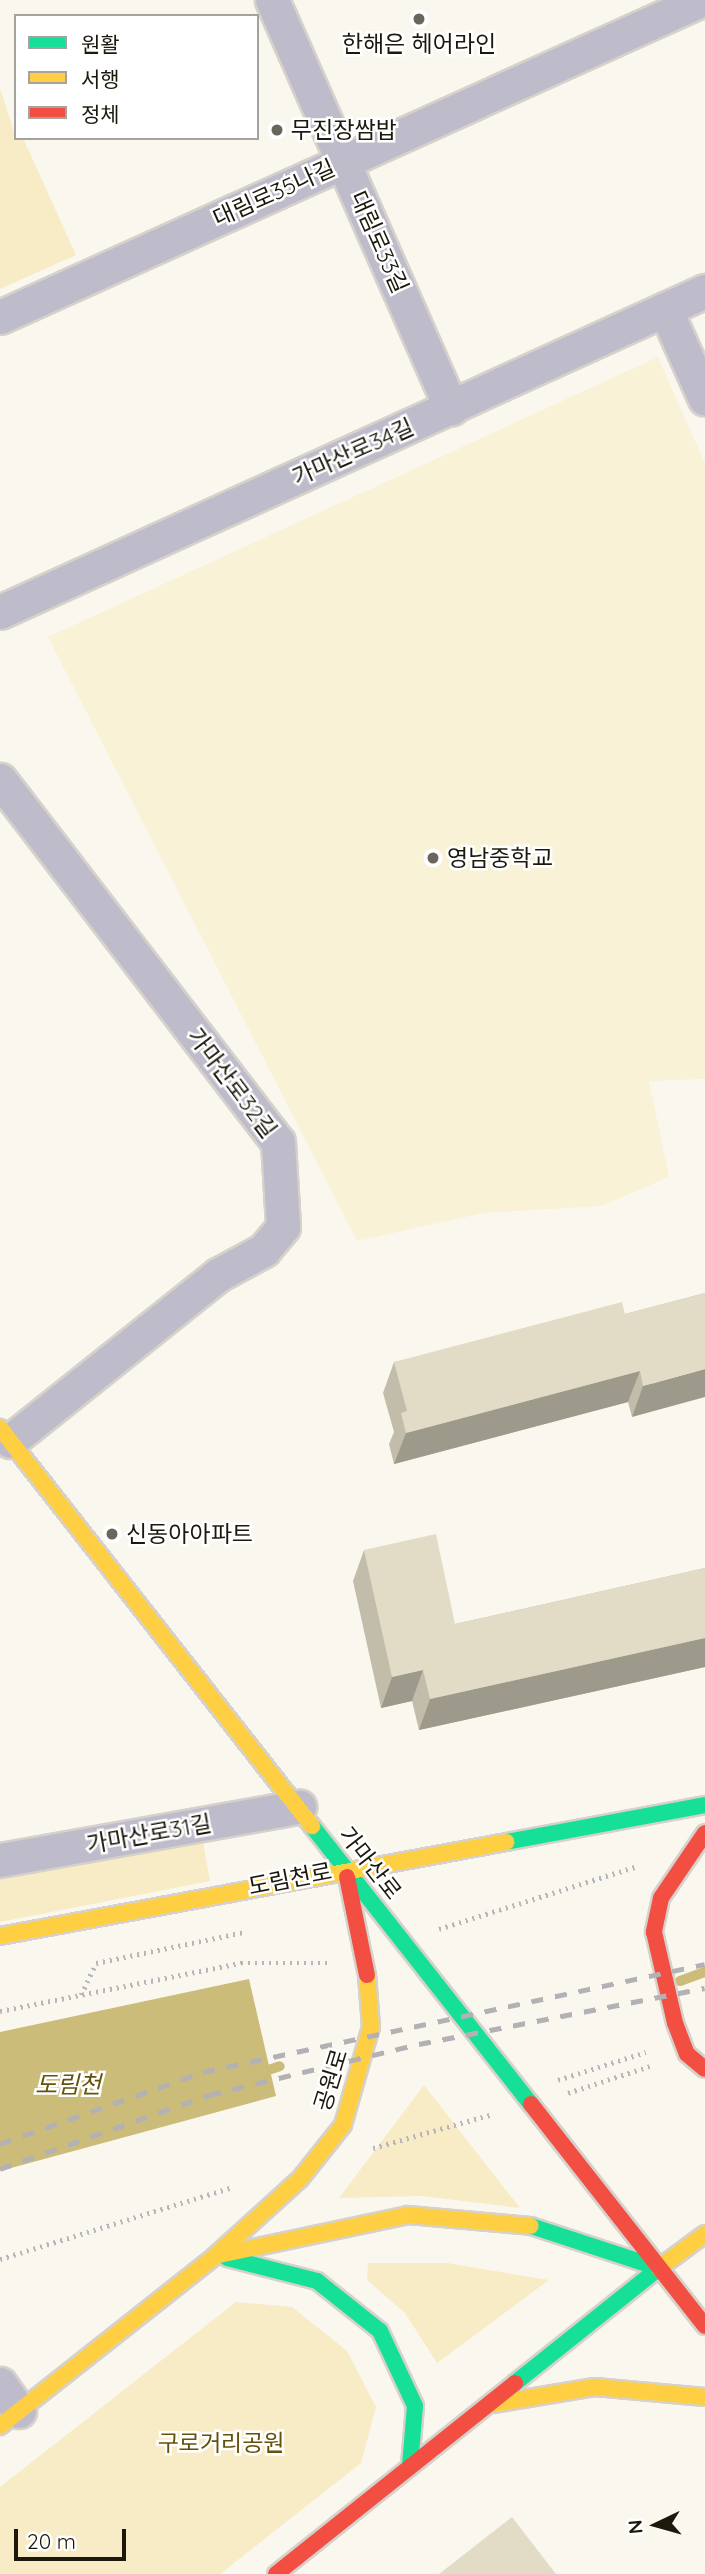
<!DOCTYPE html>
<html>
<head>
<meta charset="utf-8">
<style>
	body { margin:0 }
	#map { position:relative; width:705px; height:2574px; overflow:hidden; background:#faf7ef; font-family:Quicksand,"Noto Sans KR",sans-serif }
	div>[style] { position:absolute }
	.built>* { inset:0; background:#f9f2d6 }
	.green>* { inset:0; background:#f7ecc6 }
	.water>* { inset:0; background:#ccbc79 }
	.stream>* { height:10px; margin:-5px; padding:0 5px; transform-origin:5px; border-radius:5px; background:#ccbc79 }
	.path>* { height:4.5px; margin-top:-2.25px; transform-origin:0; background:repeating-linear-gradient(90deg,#b9b6bb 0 2px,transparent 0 7px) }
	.roads { filter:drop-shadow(2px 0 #d6d2cb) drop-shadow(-2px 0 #d6d2cb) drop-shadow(0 2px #d6d2cb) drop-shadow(0 -2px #d6d2cb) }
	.street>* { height:33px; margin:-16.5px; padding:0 16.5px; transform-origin:16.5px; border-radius:16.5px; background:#bebcca }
	.fast>* { height:16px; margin:-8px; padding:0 8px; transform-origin:8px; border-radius:8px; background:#16e098 }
	.slow>* { height:16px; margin:-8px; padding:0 8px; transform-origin:8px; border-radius:8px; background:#ffcf43 }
	.jam>* { height:16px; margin:-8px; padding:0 8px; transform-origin:8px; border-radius:8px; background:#f24e42 }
	.rail>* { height:5px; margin-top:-2.5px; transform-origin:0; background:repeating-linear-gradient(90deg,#b3b1b4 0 12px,transparent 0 24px) }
	.wall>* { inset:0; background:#c2bdab }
	.shaded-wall>* { inset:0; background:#9e9a8b }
	.building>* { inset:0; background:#e2dcc7 }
	.dots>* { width:19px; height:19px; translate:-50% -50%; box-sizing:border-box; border:4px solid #fff; border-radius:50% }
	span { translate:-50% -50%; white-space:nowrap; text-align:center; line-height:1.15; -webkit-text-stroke:5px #fff; paint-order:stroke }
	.poi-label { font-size:23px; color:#1c180b }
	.left { translate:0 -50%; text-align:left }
	.street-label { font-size:23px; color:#1c180b }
	.park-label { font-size:23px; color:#63520b }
	.water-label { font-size:24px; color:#64530d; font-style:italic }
	.legend { position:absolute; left:14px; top:14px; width:245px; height:126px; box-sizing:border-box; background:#fff; border:2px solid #a4a39d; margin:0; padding:9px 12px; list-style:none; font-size:21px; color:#1c180b }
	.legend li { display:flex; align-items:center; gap:14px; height:35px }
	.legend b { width:35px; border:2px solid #a4a39d }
	.north { position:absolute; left:621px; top:2490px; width:70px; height:70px; -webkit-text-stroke:5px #fff; paint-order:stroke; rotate:265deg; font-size:19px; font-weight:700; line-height:28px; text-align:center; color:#1c180b }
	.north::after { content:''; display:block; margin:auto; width:24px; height:32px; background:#1c180b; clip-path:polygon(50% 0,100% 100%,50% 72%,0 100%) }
	.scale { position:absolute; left:14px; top:2529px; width:112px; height:32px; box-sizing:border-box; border:4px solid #1c180b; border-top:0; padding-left:9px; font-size:21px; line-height:24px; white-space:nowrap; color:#1c180b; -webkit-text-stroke:5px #fff; paint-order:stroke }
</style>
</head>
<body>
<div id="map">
	<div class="built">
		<div style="clip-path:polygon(658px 357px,705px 464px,705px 1079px,649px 1081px,669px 1177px,601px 1206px,483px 1213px,357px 1241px,48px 637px)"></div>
	</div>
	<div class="green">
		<div style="clip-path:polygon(0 88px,16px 138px,23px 138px,76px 255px,0 289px)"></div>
		<div style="clip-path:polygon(203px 1842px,210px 1881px,0 1922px,0 1879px)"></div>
		<div style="clip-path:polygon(424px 2085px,520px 2208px,422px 2196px,339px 2198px)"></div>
		<div style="clip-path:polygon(368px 2263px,447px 2263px,549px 2280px,437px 2363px,405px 2313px,367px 2280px)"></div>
		<div style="clip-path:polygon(236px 2302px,292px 2307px,347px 2351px,376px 2407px,361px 2463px,220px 2574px,0 2574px,0 2487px)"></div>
	</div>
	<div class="water">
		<div style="clip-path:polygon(249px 1979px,276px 2096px,0 2171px,0 2032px)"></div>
	</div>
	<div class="stream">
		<div style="left:680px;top:1981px;width:27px;rotate:-20deg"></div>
		<div style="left:253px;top:2075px;width:28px;rotate:-18deg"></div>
	</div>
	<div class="path">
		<div style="left:439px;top:1929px;width:205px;rotate:-17.6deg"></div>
		<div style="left:81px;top:1995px;width:35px;rotate:-65deg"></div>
		<div style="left:96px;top:1963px;width:152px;rotate:-11.8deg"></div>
		<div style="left:0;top:2011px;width:246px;rotate:-11.3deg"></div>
		<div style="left:241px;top:1963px;width:86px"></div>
		<div style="left:558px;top:2080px;width:92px;rotate:-17.7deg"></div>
		<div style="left:568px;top:2093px;width:86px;rotate:-18.2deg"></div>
		<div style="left:373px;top:2148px;width:125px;rotate:-15.8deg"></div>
		<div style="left:0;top:2259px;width:244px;rotate:-17.2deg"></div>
	</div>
	<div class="roads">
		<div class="street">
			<div style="left:272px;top:0;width:446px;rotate:66.3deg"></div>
			<div style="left:665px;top:309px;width:98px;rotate:66deg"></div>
			<div style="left:0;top:317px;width:769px;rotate:-24.33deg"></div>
			<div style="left:0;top:612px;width:775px;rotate:-24.48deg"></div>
			<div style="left:0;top:780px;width:456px;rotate:52.5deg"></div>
			<div style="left:278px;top:1142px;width:85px;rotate:86.6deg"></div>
			<div style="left:283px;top:1227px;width:30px;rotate:130deg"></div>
			<div style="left:264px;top:1250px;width:52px;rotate:151.5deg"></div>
			<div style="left:218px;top:1275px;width:266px;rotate:141.4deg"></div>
			<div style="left:0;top:1860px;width:304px;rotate:-10.1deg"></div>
			<div style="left:0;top:2384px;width:33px;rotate:55deg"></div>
		</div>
		<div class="fast">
			<div style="left:312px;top:1826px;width:354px;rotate:51.8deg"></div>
			<div style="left:506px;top:1842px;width:202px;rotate:-10.5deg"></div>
			<div style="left:531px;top:2226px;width:135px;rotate:18.2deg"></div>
			<div style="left:227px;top:2258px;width:93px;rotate:14.3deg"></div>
			<div style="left:317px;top:2281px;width:80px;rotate:38.4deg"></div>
			<div style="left:380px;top:2331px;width:83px;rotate:65deg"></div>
			<div style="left:415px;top:2406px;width:60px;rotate:94.8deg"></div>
			<div style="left:515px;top:2383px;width:184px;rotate:-38.6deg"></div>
		</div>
		<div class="slow">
			<div style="left:0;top:1428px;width:506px;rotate:51.91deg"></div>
			<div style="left:0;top:1936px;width:515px;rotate:-10.52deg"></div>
			<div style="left:219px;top:2255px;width:193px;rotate:-11.9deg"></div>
			<div style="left:408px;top:2215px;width:123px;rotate:5.1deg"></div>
			<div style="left:659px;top:2268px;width:57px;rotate:-36.5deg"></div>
			<div style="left:493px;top:2404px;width:103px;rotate:-9.5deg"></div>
			<div style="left:595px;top:2387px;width:110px;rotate:5.2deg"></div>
			<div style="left:0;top:2426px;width:274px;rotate:-38.3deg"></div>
			<div style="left:215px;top:2256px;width:115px;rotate:-42.2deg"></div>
			<div style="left:300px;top:2179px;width:69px;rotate:-51.5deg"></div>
			<div style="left:343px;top:2125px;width:102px;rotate:-74.1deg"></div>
			<div style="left:371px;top:2027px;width:52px;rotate:-94.4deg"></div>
		</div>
		<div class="jam">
			<div style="left:705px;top:1833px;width:78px;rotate:124.1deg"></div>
			<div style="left:661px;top:1898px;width:35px;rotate:102deg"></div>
			<div style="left:654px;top:1932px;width:93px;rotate:77deg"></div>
			<div style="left:675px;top:2023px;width:33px;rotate:69deg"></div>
			<div style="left:687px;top:2054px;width:23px;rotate:40deg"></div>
			<div style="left:347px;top:1877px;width:100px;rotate:78.5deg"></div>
			<div style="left:531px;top:2104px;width:282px;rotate:51.9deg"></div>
			<div style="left:276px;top:2574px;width:306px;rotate:-38.6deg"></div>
		</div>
	</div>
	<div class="rail">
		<div style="left:0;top:2144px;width:215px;rotate:-19.5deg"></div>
		<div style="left:203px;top:2072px;width:513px;rotate:-12.14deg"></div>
		<div style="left:0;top:2169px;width:222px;rotate:-19.5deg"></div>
		<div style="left:209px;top:2095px;width:216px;rotate:-13.7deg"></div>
		<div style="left:419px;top:2044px;width:291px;rotate:-11.1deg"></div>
	</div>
	<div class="wall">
		<div style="clip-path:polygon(705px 1293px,632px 1417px,628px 1402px,394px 1464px,389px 1444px,394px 1432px,383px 1393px,394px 1362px,625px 1314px)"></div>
		<div style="clip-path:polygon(364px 1550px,455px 1624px,705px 1568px,705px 1667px,419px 1730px,412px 1701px,381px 1708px,353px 1581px)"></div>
	</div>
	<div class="shaded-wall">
		<div style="clip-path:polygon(705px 1369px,705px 1397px,632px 1417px,643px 1386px)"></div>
		<div style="clip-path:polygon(640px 1371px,628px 1402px,394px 1464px,406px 1433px)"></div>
		<div style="clip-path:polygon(705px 1638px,705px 1667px,419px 1730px,430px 1699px)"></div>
		<div style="clip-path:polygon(423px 1670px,412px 1701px,381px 1708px,392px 1677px)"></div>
	</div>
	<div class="building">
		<div style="clip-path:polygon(705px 1293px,705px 1369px,643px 1386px,640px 1371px,406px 1433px,401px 1413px,407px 1411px,394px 1362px,622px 1302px,625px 1314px)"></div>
		<div style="clip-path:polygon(436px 1534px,455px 1624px,705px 1568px,705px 1638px,430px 1699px,423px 1670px,392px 1677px,364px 1550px)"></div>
		<div style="clip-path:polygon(512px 2517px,556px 2574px,439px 2574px)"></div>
	</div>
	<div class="dots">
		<div style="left:419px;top:19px;background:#6a665b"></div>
		<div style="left:277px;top:130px;background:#6a665b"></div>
		<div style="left:433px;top:858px;background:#6a665b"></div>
		<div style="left:112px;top:1534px;background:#6a665b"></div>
	</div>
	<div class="poi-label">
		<span style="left:419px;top:44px">한해은 헤어라인</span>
		<span class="left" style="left:291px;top:130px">무진장쌈밥</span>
		<span class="left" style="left:447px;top:858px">영남중학교</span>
		<span class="left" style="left:126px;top:1534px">신동아아파트</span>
	</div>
	<div class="street-label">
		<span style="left:274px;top:193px;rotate:-24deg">대림로35나길</span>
		<span style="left:379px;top:242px;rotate:66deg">대림로33길</span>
		<span style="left:353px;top:452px;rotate:-24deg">가마산로34길</span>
		<span style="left:232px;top:1083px;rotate:53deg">가마산로32길</span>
		<span style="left:149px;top:1834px;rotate:-10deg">가마산로31길</span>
		<span style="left:370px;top:1863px;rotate:52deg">가마산로</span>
		<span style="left:290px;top:1879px;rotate:-11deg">도림천로</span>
		<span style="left:331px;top:2080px;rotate:-73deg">공원로</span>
	</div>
	<div class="park-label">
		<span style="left:221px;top:2443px">구로거리공원</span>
	</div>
	<div class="water-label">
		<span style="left:68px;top:2085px">도림천</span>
	</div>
	<ul class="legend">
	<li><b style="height:9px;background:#16e098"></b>원활</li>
	<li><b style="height:9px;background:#ffcf43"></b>서행</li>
	<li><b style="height:9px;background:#f24e42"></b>정체</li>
	</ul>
	<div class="north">N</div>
	<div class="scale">20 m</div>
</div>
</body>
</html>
